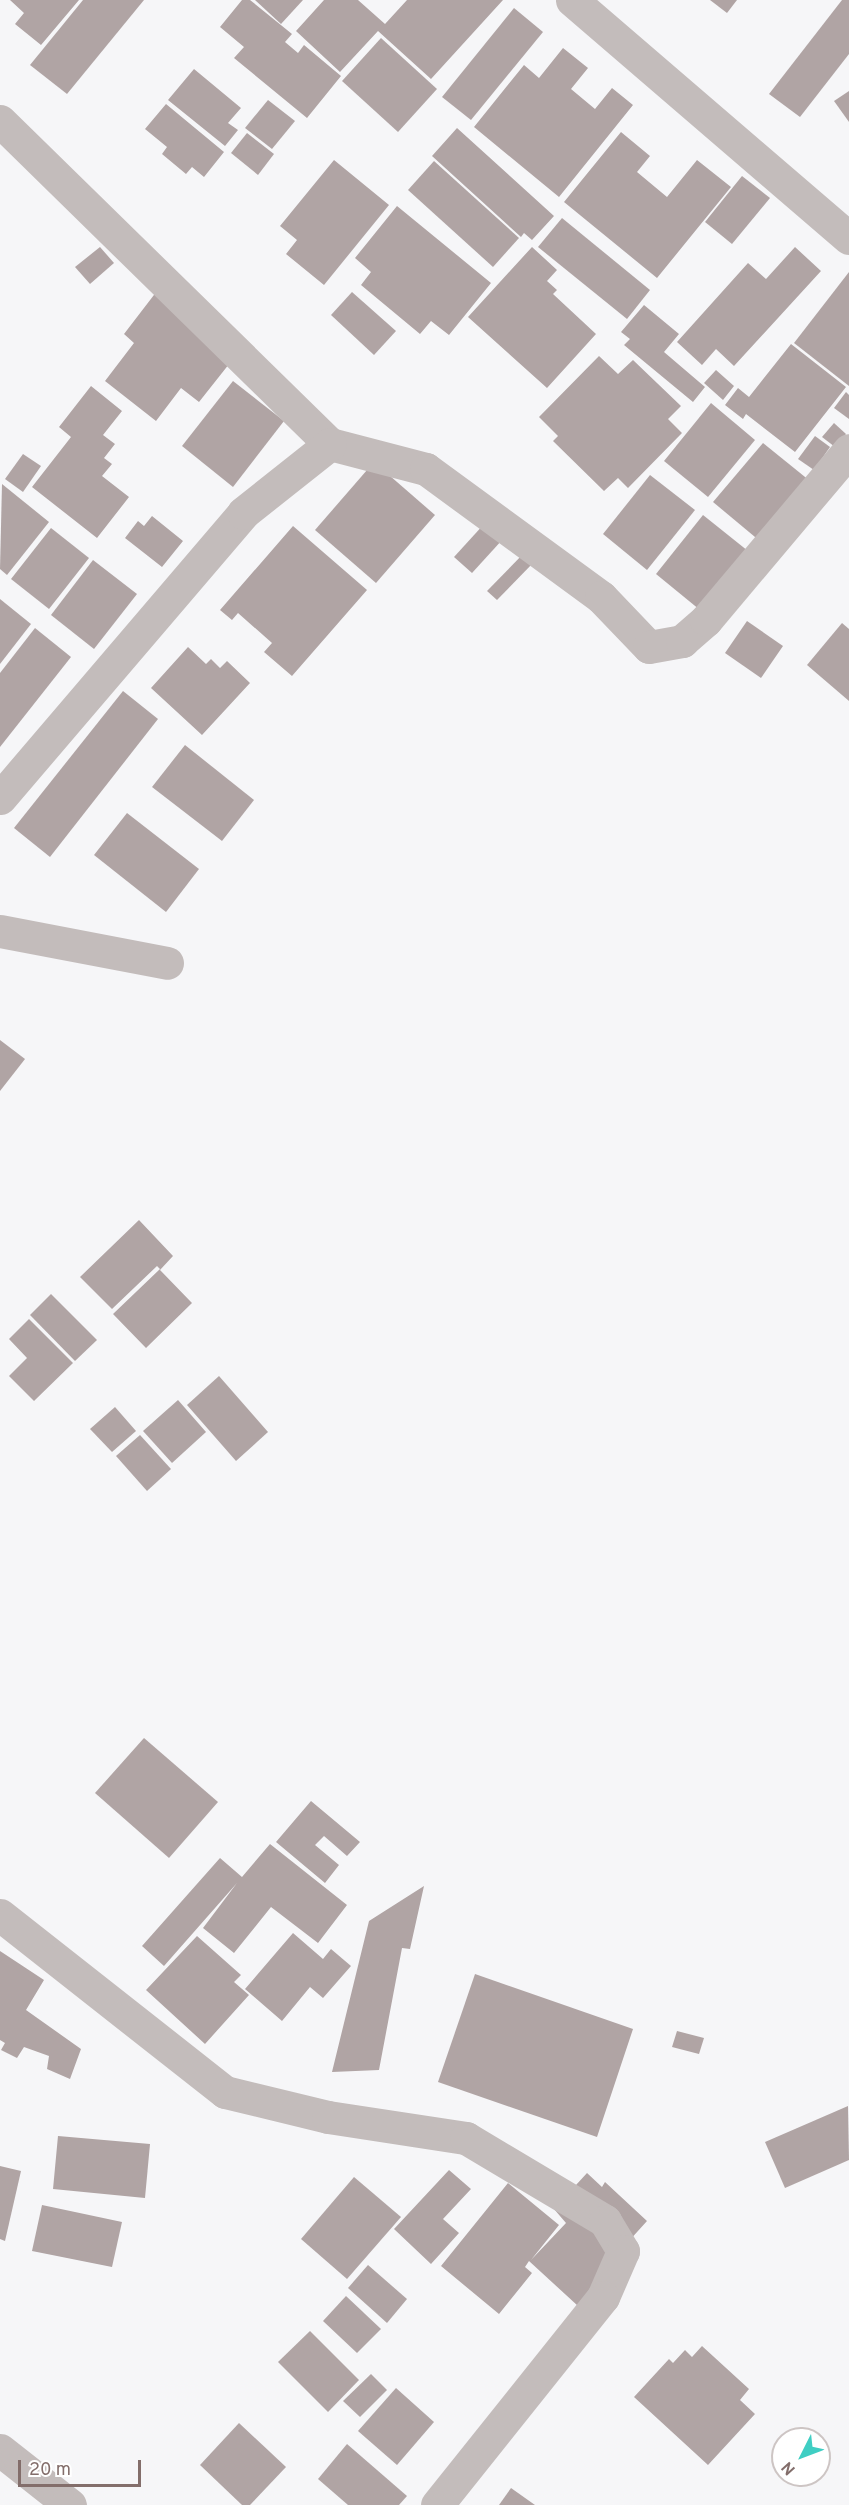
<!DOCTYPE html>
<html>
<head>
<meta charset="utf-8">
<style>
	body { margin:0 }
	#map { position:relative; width:849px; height:2505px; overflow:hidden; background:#f6f6f8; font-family:Overpass,sans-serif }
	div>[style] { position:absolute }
	.building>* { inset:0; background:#b0a4a4 }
	.minor>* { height:33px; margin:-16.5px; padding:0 16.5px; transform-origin:16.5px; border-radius:16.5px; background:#c3bcbb }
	span { translate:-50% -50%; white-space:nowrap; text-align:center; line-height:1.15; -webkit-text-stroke:6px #fff; paint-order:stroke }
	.north { position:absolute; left:771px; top:2427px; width:60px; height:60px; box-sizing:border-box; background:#fff; border:2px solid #cdc5c4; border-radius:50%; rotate:228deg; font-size:16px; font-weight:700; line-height:24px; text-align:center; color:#836e6b }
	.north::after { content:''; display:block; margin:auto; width:21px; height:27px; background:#3fcec3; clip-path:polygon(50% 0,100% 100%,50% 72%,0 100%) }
	.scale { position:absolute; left:18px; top:2460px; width:123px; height:27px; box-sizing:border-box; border:3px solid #836e6b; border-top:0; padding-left:8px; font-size:18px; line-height:21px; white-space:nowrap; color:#836e6b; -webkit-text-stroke:4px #fff; paint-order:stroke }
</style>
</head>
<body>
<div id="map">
	<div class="building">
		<div style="clip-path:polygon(10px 0,79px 0,41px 45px,15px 24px,24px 13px)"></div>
		<div style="clip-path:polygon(83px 0,144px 0,67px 94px,30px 65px)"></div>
		<div style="clip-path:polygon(242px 0,250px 0,292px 34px,285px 42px,298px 53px,304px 45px,341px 76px,307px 118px,234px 58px,244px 47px,220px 27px)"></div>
		<div style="clip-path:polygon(255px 0,303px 0,281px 24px)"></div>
		<div style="clip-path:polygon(324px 0,358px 0,385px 24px,407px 0,503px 0,431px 79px,378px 31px,340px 72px,296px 31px)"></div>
		<div style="clip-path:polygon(710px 0,737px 0,727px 13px)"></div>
		<div style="clip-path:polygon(842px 0,849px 0,849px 54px,800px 117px,769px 94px)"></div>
		<div style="clip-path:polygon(514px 8px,543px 32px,471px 120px,442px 97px)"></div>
		<div style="clip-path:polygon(381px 38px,437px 89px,398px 132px,342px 81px)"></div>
		<div style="clip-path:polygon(563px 48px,588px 68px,571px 89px,595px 109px,612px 88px,633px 105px,559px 197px,474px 127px,524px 65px,539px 78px)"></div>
		<div style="clip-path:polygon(194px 69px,241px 108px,228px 123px,238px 130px,225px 146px,168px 100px)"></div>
		<div style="clip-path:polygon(849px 91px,849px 122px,834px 101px)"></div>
		<div style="clip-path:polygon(268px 100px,295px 121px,272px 149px,245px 128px)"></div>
		<div style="clip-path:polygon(166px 104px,224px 152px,204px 177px,192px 167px,186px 174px,162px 154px,167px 147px,145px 129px)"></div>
		<div style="clip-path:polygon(457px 128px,554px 216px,532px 240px,524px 233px,521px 237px,432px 156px)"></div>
		<div style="clip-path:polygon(621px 132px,650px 156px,637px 172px,667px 197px,697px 160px,731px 187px,657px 278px,564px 202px)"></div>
		<div style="clip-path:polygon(247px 133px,274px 154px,258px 175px,231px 153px)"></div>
		<div style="clip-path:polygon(334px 160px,389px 205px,324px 285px,286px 254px,297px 240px,280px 226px)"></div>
		<div style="clip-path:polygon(434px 161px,519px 238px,493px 267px,408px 190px)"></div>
		<div style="clip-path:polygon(742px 176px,770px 198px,732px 244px,705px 222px)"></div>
		<div style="clip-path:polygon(397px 206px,491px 283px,449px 335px,431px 321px,420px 334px,361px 285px,371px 272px,355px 258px)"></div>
		<div style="clip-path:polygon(562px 218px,650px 290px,627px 319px,538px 247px)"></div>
		<div style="clip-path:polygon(100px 247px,114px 263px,90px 284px,75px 267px)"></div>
		<div style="clip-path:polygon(532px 247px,557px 270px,547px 281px,557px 290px,553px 294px,596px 334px,547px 388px,468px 317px)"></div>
		<div style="clip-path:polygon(795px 247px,821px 271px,734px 366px,716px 349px,702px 365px,677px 342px,748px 263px,766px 279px)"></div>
		<div style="clip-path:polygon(849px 272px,849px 386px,794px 343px)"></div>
		<div style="clip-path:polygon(157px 291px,237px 354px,199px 402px,181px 388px,156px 421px,105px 381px,134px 343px,124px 334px)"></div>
		<div style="clip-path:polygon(352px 292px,396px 331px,374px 355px,331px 315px)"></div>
		<div style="clip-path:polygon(644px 305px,679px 334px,664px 352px,705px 387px,693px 402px,624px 345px,630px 339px,621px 332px)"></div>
		<div style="clip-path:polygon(791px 344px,846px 387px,795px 452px,746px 414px,743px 419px,725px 405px,738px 388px,749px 397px)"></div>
		<div style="clip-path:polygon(599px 356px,618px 374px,633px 360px,681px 406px,668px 419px,682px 433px,628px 488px,618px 478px,604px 491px,553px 441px,558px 436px,539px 417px)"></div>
		<div style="clip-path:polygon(716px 370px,734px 386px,723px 400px,704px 383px)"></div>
		<div style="clip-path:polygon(233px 381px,284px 421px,233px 487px,182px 446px)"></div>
		<div style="clip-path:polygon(91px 386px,122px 411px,103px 435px,115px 444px,104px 458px,112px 464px,102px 476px,129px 497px,97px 538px,32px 487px,71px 437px,59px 427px)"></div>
		<div style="clip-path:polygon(846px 392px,849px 395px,849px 419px,834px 408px)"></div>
		<div style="clip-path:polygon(711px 403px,755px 440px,708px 497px,664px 461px)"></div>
		<div style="clip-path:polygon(834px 423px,846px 434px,835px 447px,822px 437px)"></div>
		<div style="clip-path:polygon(815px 436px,830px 447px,814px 470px,798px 459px)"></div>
		<div style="clip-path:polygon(763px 443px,810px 481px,761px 542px,713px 502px)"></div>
		<div style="clip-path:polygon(23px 454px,41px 466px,23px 492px,5px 479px)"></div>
		<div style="clip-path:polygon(374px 462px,435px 515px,376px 583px,315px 530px)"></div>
		<div style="clip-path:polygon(650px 475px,695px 510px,647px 570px,603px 534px)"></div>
		<div style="clip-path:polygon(2px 484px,49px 522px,7px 575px,0 569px)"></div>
		<div style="clip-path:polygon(703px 515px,748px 551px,700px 610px,656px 574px)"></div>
		<div style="clip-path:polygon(152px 516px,183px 541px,162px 567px,125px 538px,138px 521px,144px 526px)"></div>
		<div style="clip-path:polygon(485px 523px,503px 539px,472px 573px,454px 557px)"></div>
		<div style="clip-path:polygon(293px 526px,367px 590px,292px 676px,264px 652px,272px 643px,238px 613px,232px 620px,220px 610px)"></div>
		<div style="clip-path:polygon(51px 528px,89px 558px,49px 609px,11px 579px)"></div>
		<div style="clip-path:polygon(525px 552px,534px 562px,497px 600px,487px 591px)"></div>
		<div style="clip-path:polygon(93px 560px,137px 594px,94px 649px,51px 615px)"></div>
		<div style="clip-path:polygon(0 599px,31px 624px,0 664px)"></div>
		<div style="clip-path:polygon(747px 621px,783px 646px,761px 678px,725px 653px)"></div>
		<div style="clip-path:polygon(842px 623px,849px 629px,849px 701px,807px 665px)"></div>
		<div style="clip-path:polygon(35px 628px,71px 657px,0 747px,0 673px)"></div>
		<div style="clip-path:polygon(188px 647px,206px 664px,211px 659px,220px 668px,227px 661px,250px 683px,202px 735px,151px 688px)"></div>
		<div style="clip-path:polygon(123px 691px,158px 719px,50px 857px,14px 828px)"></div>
		<div style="clip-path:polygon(185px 745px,254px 800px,222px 841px,152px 787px)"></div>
		<div style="clip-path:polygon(127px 813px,199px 869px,166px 912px,94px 855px)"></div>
		<div style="clip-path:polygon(0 1040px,25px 1059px,0 1091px)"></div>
		<div style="clip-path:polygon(139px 1220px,173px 1256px,160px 1270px,192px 1303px,146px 1348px,113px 1314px,160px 1269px,157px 1266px,112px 1309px,80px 1277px)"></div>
		<div style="clip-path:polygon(51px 1294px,97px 1340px,75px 1361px,30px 1315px)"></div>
		<div style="clip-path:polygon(29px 1319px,73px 1363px,34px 1401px,9px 1376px,27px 1358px,9px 1339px)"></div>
		<div style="clip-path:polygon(219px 1376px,268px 1432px,236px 1461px,187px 1405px)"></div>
		<div style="clip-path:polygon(178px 1400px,206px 1432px,172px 1463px,143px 1431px)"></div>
		<div style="clip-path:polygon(115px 1407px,136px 1431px,112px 1452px,90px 1429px)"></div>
		<div style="clip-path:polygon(140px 1435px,171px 1469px,147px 1491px,116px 1456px)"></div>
		<div style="clip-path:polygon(144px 1738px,218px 1802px,169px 1858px,95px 1793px)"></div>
		<div style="clip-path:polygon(311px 1801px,360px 1842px,347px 1856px,324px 1836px,315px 1845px,339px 1865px,325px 1883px,276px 1842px)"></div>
		<div style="clip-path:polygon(270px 1844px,347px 1905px,318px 1943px,271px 1907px,234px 1953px,203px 1928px,237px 1883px,164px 1966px,142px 1946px,220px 1858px,242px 1877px)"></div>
		<div style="clip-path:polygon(424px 1886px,410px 1949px,402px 1948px,379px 2070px,332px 2072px,369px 1921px)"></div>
		<div style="clip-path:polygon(293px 1933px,323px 1959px,331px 1949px,351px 1966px,323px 1998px,310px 1987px,282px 2021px,245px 1989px)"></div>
		<div style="clip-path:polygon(197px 1936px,241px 1975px,234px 1982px,249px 1995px,205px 2044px,146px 1990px)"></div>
		<div style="clip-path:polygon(0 1951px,44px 1980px,26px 2010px,81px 2049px,70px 2079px,47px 2069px,49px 2056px,24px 2047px,17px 2058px,1px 2050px,5px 2043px,0 2040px)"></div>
		<div style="clip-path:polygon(475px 1974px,633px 2029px,597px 2137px,438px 2082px)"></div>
		<div style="clip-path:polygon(677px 2031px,704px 2038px,699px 2054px,672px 2047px)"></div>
		<div style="clip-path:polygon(848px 2106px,849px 2160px,785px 2188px,765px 2142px)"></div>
		<div style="clip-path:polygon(58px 2136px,150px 2144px,145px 2198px,53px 2189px)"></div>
		<div style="clip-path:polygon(0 2166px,21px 2171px,5px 2241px,0 2239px)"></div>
		<div style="clip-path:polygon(449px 2170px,471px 2189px,443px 2219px,459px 2233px,431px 2264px,394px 2229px)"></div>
		<div style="clip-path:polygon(587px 2173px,602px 2187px,605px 2182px,647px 2221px,609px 2263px,578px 2306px,529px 2261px,525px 2267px,532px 2273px,499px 2314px,441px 2266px,508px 2183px,559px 2225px,531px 2260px,566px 2223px,554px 2209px)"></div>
		<div style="clip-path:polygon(354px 2177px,401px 2217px,347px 2279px,301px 2239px)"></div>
		<div style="clip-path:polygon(42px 2205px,122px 2222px,112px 2267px,32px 2251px)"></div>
		<div style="clip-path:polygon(368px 2265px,407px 2299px,387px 2323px,348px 2288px)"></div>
		<div style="clip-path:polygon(346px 2296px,381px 2329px,357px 2353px,323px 2321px)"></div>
		<div style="clip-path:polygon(310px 2331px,359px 2380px,328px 2412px,278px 2362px)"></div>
		<div style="clip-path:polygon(702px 2346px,749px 2389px,740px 2400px,755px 2414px,708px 2465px,634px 2397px,669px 2359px,673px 2363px,685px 2350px,692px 2357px)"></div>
		<div style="clip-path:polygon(371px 2374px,387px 2390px,360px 2417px,343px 2401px)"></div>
		<div style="clip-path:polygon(396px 2388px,434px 2422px,397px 2465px,358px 2431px)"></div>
		<div style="clip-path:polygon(239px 2423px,286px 2467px,250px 2505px,242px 2505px,200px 2465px)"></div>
		<div style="clip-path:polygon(347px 2444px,407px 2496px,399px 2505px,348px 2505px,318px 2479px)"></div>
		<div style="clip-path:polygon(511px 2488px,535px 2505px,499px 2505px)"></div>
	</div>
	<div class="minor">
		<div style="left:572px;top:0;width:365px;rotate:40.7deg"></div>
		<div style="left:0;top:121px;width:462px;rotate:44.4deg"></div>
		<div style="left:330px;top:444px;width:99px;rotate:14.6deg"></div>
		<div style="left:426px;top:469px;width:217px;rotate:36.2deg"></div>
		<div style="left:601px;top:597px;width:69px;rotate:46.2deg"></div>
		<div style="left:649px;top:647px;width:34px;rotate:-10deg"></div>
		<div style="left:682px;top:641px;width:32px;rotate:-41deg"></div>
		<div style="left:706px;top:620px;width:222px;rotate:-49.9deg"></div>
		<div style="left:0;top:798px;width:375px;rotate:-49.5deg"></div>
		<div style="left:243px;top:513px;width:111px;rotate:-38.4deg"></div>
		<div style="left:0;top:931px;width:170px;rotate:10.8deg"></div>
		<div style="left:0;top:1915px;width:286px;rotate:38.2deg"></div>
		<div style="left:225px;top:2092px;width:106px;rotate:13.6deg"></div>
		<div style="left:328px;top:2117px;width:140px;rotate:8.7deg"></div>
		<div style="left:466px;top:2138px;width:162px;rotate:30.8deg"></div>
		<div style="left:605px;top:2221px;width:35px;rotate:59deg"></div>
		<div style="left:623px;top:2251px;width:50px;rotate:113.5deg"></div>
		<div style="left:603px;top:2297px;width:266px;rotate:128.6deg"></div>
		<div style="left:0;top:2450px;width:89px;rotate:38.2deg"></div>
	</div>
	<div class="north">N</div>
	<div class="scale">20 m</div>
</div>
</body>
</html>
